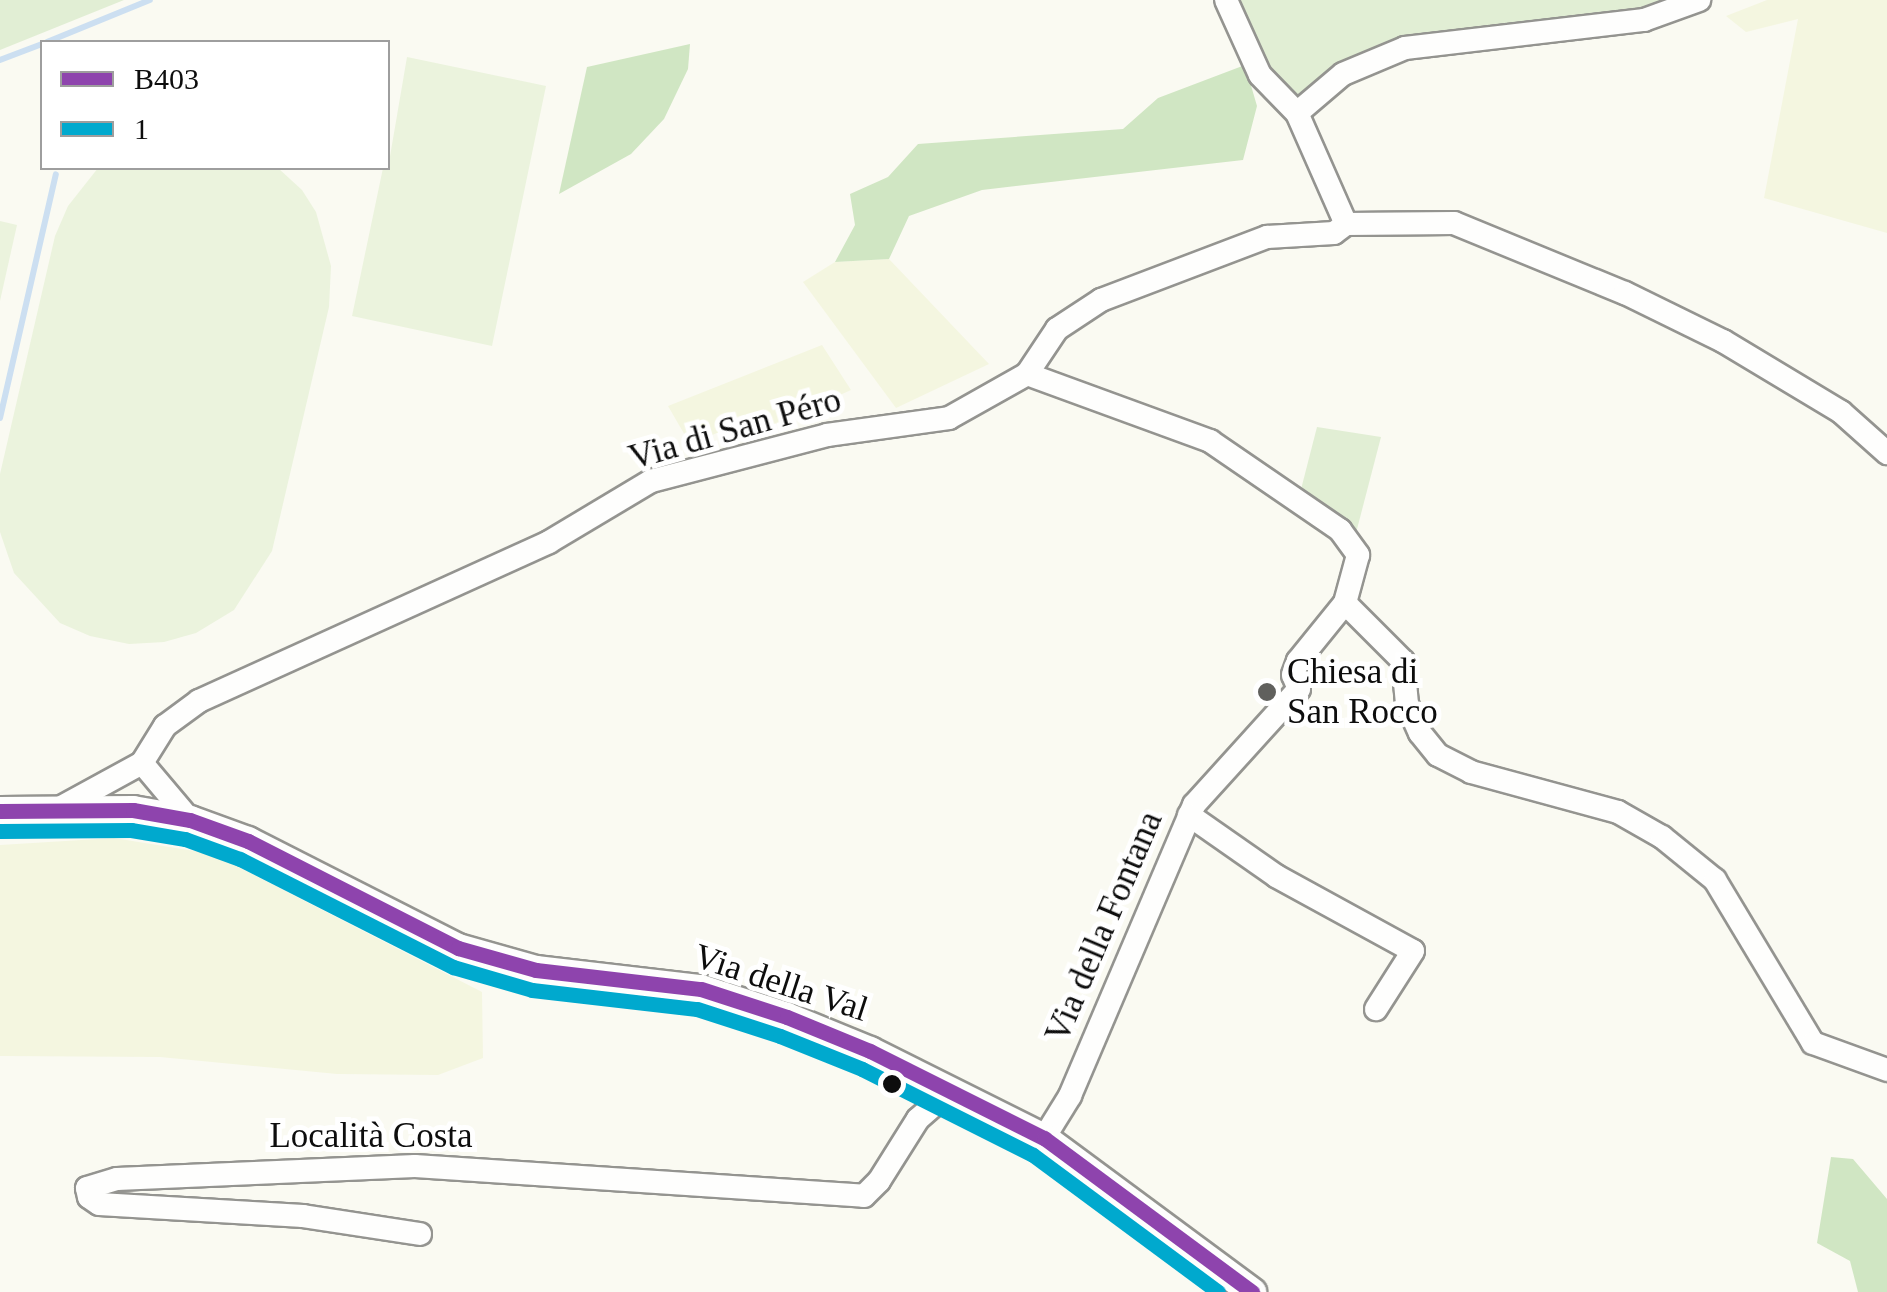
<!DOCTYPE html>
<html>
<head>
<meta charset="utf-8">
<style>
	body { margin:0 }
	#map { position:relative; width:1887px; height:1292px; overflow:hidden; background:#fafaf2; font-family:Georgia,serif }
	div>[style] { position:absolute }
	.farmland>* { inset:0; background:#f4f6e0 }
	.green>* { inset:0; background:#e1eed4 }
	.forest>* { inset:0; background:#d0e6c3 }
	.pitch>* { inset:0; background:#ebf3dd }
	.stream>* { height:6px; margin:-3px; padding:0 3px; transform-origin:3px; border-radius:3px; background:#ccdff1 }
	.roads { filter:drop-shadow(2px 0 #949490) drop-shadow(-2px 0 #949490) drop-shadow(0 2px #949490) drop-shadow(0 -2px #949490) }
	.minor>* { height:22px; margin:-11px; padding:0 11px; transform-origin:11px; border-radius:11px; background:#fefefd }
	.tertiary>* { height:28px; margin:-14px; padding:0 14px; transform-origin:14px; border-radius:14px; background:#fefefd }
	.bus-1>* { height:15px; margin:-7.5px; padding:0 7.5px; transform-origin:7.5px; border-radius:7.5px; background:#8e44ad }
	.bus-2>* { height:15px; margin:-7.5px; padding:0 7.5px; transform-origin:7.5px; border-radius:7.5px; background:#00a9ce }
	.dots>* { width:28px; height:28px; translate:-50% -50%; box-sizing:border-box; border:5px solid #fff; border-radius:50% }
	span { translate:-50% -50%; white-space:nowrap; text-align:center; line-height:1.15; -webkit-text-stroke:10px #fff; paint-order:stroke }
	.street-label { font-size:35px; color:#0d0d0d }
	.poi-label { font-size:35px; color:#0d0d0d }
	.left { translate:0 -50%; text-align:left }
	.legend { position:absolute; left:40px; top:40px; width:350px; height:130px; box-sizing:border-box; background:#fff; border:2px solid #9e9e9e; margin:0; padding:12px 18px; list-style:none; font-size:30px; color:#0d0d0d }
	.legend li { display:flex; align-items:center; gap:20px; height:50px }
	.legend b { width:50px; border:2px solid #9e9e9e }
</style>
</head>
<body>
<div id="map">
	<div class="farmland">
		<div style="clip-path:polygon(1767px 0,1887px 0,1887px 233px,1764px 198px,1798px 19px,1746px 32px,1726px 16px)"></div>
		<div style="clip-path:polygon(889px 259px,989px 364px,896px 408px,803px 282px,835px 262px)"></div>
		<div style="clip-path:polygon(822px 345px,851px 390px,749px 436px,739px 424px,690px 444px,668px 406px)"></div>
		<div style="clip-path:polygon(114px 838px,213px 854px,482px 992px,483px 1058px,438px 1075px,337px 1074px,160px 1057px,0 1056px,0 845px)"></div>
	</div>
	<div class="green">
		<div style="clip-path:polygon(0 0,124px 0,0 50px)"></div>
		<div style="clip-path:polygon(1231px 0,1683px 0,1643px 14px,1439px 39px,1396px 40px,1341px 71px,1297px 108px,1263px 73px)"></div>
		<div style="clip-path:polygon(1317px 427px,1381px 437px,1356px 533px,1298px 501px)"></div>
	</div>
	<div class="forest">
		<div style="clip-path:polygon(690px 44px,688px 69px,664px 119px,631px 154px,559px 194px,587px 67px)"></div>
		<div style="clip-path:polygon(1245px 65px,1257px 106px,1243px 160px,982px 190px,909px 216px,889px 259px,835px 262px,855px 225px,850px 194px,888px 177px,918px 144px,1123px 129px,1158px 98px)"></div>
		<div style="clip-path:polygon(1831px 1157px,1853px 1159px,1887px 1199px,1887px 1292px,1858px 1292px,1850px 1261px,1817px 1243px)"></div>
	</div>
	<div class="pitch">
		<div style="clip-path:polygon(407px 57px,546px 86px,492px 346px,352px 316px,383px 168px,388px 168px)"></div>
		<div style="clip-path:polygon(98px 168px,278px 168px,302px 190px,316px 212px,331px 266px,329px 307px,272px 551px,234px 610px,196px 633px,164px 642px,129px 644px,90px 636px,60px 623px,14px 573px,0 532px,0 474px,55px 236px,68px 206px)"></div>
		<div style="clip-path:polygon(0 221px,17px 225px,0 301px)"></div>
	</div>
	<div class="stream">
		<div style="left:47px;top:42px;width:111px;rotate:-22.2deg"></div>
		<div style="left:0;top:60px;width:45px;rotate:-20.9deg"></div>
		<div style="left:0;top:418px;width:250px;rotate:-77.1deg"></div>
	</div>
	<div class="roads">
		<div class="minor">
			<div style="left:1226px;top:0;width:82px;rotate:65.6deg"></div>
			<div style="left:1260px;top:75px;width:53px;rotate:45.8deg"></div>
			<div style="left:1297px;top:113px;width:121px;rotate:66.2deg"></div>
			<div style="left:1297px;top:113px;width:60px;rotate:-40.3deg"></div>
			<div style="left:1343px;top:74px;width:67px;rotate:-22.8deg"></div>
			<div style="left:1405px;top:48px;width:241px;rotate:-6.7deg"></div>
			<div style="left:1644px;top:20px;width:59px;rotate:-20deg"></div>
			<div style="left:1027px;top:374px;width:195px;rotate:20.1deg"></div>
			<div style="left:1210px;top:441px;width:158px;rotate:34.4deg"></div>
			<div style="left:1340px;top:530px;width:31px;rotate:54deg"></div>
			<div style="left:1358px;top:555px;width:50px;rotate:105.2deg"></div>
			<div style="left:1345px;top:603px;width:75px;rotate:129deg"></div>
			<div style="left:1298px;top:661px;width:15px;rotate:110deg"></div>
			<div style="left:1293px;top:675px;width:15px;rotate:67deg"></div>
			<div style="left:1299px;top:689px;width:156px;rotate:132.2deg"></div>
			<div style="left:1194px;top:805px;width:316px;rotate:113.1deg"></div>
			<div style="left:1070px;top:1096px;width:49px;rotate:121.8deg"></div>
			<div style="left:1345px;top:603px;width:82px;rotate:45deg"></div>
			<div style="left:1403px;top:661px;width:43px;rotate:84.7deg"></div>
			<div style="left:1407px;top:704px;width:32px;rotate:66deg"></div>
			<div style="left:1420px;top:733px;width:28px;rotate:51deg"></div>
			<div style="left:1438px;top:755px;width:37px;rotate:27deg"></div>
			<div style="left:1471px;top:772px;width:152px;rotate:15.2deg"></div>
			<div style="left:1618px;top:812px;width:51px;rotate:29.6deg"></div>
			<div style="left:1662px;top:837px;width:68px;rotate:39.1deg"></div>
			<div style="left:1715px;top:880px;width:190px;rotate:59deg"></div>
			<div style="left:1813px;top:1043px;width:79px;rotate:20deg"></div>
			<div style="left:142px;top:763px;width:44px;rotate:-58.1deg"></div>
			<div style="left:165px;top:726px;width:42px;rotate:-36.3deg"></div>
			<div style="left:199px;top:701px;width:384px;rotate:-24.4deg"></div>
			<div style="left:549px;top:542px;width:119px;rotate:-30.9deg"></div>
			<div style="left:651px;top:481px;width:182px;rotate:-14.6deg"></div>
			<div style="left:827px;top:435px;width:123px;rotate:-7.9deg"></div>
			<div style="left:949px;top:418px;width:90px;rotate:-29.4deg"></div>
			<div style="left:1027px;top:374px;width:54px;rotate:-56.3deg"></div>
			<div style="left:1057px;top:329px;width:53px;rotate:-33.4deg"></div>
			<div style="left:1101px;top:300px;width:178px;rotate:-20.8deg"></div>
			<div style="left:1267px;top:237px;width:67px;rotate:-3.4deg"></div>
			<div style="left:1334px;top:233px;width:15px;rotate:-37deg"></div>
			<div style="left:1346px;top:224px;width:108px;rotate:-0.5deg"></div>
			<div style="left:1454px;top:223px;width:185px;rotate:22.3deg"></div>
			<div style="left:1625px;top:293px;width:109px;rotate:26.1deg"></div>
			<div style="left:1723px;top:341px;width:138px;rotate:31deg"></div>
			<div style="left:1841px;top:412px;width:62px;rotate:41.7deg"></div>
			<div style="left:142px;top:763px;width:75px;rotate:49.9deg"></div>
			<div style="left:58px;top:809px;width:96px;rotate:-28.7deg"></div>
			<div style="left:1189px;top:815px;width:106px;rotate:35deg"></div>
			<div style="left:1276px;top:876px;width:156px;rotate:28.7deg"></div>
			<div style="left:1413px;top:951px;width:69px;rotate:122.5deg"></div>
			<div style="left:420px;top:1234px;width:118px;rotate:-171.3deg"></div>
			<div style="left:303px;top:1216px;width:204px;rotate:-176.6deg"></div>
			<div style="left:99px;top:1204px;width:12px;rotate:-145deg"></div>
			<div style="left:89px;top:1197px;width:9px;rotate:-103deg"></div>
			<div style="left:87px;top:1188px;width:31px;rotate:-17deg"></div>
			<div style="left:117px;top:1179px;width:298px;rotate:-2.5deg"></div>
			<div style="left:415px;top:1166px;width:450px;rotate:3.8deg"></div>
			<div style="left:864px;top:1196px;width:21px;rotate:-45deg"></div>
			<div style="left:879px;top:1181px;width:73px;rotate:-57.8deg"></div>
			<div style="left:918px;top:1119px;width:41px;rotate:-41.1deg"></div>
		</div>
		<div class="tertiary">
			<div style="left:0;top:811px;width:133px;rotate:-0.4deg"></div>
			<div style="left:133px;top:810px;width:58px;rotate:10deg"></div>
			<div style="left:190px;top:820px;width:62px;rotate:19.9deg"></div>
			<div style="left:248px;top:841px;width:236px;rotate:27deg"></div>
			<div style="left:458px;top:948px;width:81px;rotate:15.8deg"></div>
			<div style="left:536px;top:970px;width:166px;rotate:6.6deg"></div>
			<div style="left:701px;top:989px;width:90px;rotate:18deg"></div>
			<div style="left:787px;top:1017px;width:90px;rotate:22.3deg"></div>
			<div style="left:870px;top:1051px;width:195px;rotate:26.6deg"></div>
			<div style="left:1044px;top:1138px;width:259px;rotate:36.5deg"></div>
		</div>
	</div>
	<div class="bus-1">
		<div style="left:0;top:811px;width:133px;rotate:-0.4deg"></div>
		<div style="left:133px;top:810px;width:58px;rotate:10deg"></div>
		<div style="left:190px;top:820px;width:62px;rotate:19.9deg"></div>
		<div style="left:248px;top:841px;width:236px;rotate:27deg"></div>
		<div style="left:458px;top:948px;width:81px;rotate:15.8deg"></div>
		<div style="left:536px;top:970px;width:166px;rotate:6.6deg"></div>
		<div style="left:701px;top:989px;width:90px;rotate:18deg"></div>
		<div style="left:787px;top:1017px;width:90px;rotate:22.3deg"></div>
		<div style="left:870px;top:1051px;width:195px;rotate:26.6deg"></div>
		<div style="left:1044px;top:1138px;width:259px;rotate:36.5deg"></div>
	</div>
	<div class="bus-2">
		<div style="left:0;top:831px;width:131px;rotate:-0.4deg"></div>
		<div style="left:131px;top:830px;width:55px;rotate:9.5deg"></div>
		<div style="left:185px;top:839px;width:59px;rotate:20deg"></div>
		<div style="left:240px;top:859px;width:239px;rotate:26.9deg"></div>
		<div style="left:453px;top:967px;width:82px;rotate:16.2deg"></div>
		<div style="left:532px;top:990px;width:166px;rotate:6.6deg"></div>
		<div style="left:697px;top:1009px;width:87px;rotate:18deg"></div>
		<div style="left:780px;top:1036px;width:88px;rotate:21.9deg"></div>
		<div style="left:862px;top:1069px;width:191px;rotate:26.7deg"></div>
		<div style="left:1033px;top:1155px;width:230px;rotate:36.5deg"></div>
	</div>
	<div class="dots">
		<div style="left:1267px;top:692px;background:#60605d"></div>
		<div style="left:892px;top:1084px;background:#0d0d0d"></div>
	</div>
	<div class="street-label">
		<span style="left:735px;top:429px;rotate:-16deg">Via di San Péro</span>
		<span style="left:1104px;top:927px;rotate:-67deg">Via della Fontana</span>
		<span style="left:781px;top:983px;rotate:18deg">Via della Val</span>
		<span style="left:371px;top:1136px">Località Costa</span>
	</div>
	<div class="poi-label">
		<span class="left" style="left:1287px;top:692px">Chiesa di<br>San Rocco</span>
	</div>
	<ul class="legend">
	<li><b style="height:12px;background:#8e44ad"></b>B403</li>
	<li><b style="height:12px;background:#00a9ce"></b>1</li>
	</ul>
</div>
</body>
</html>
